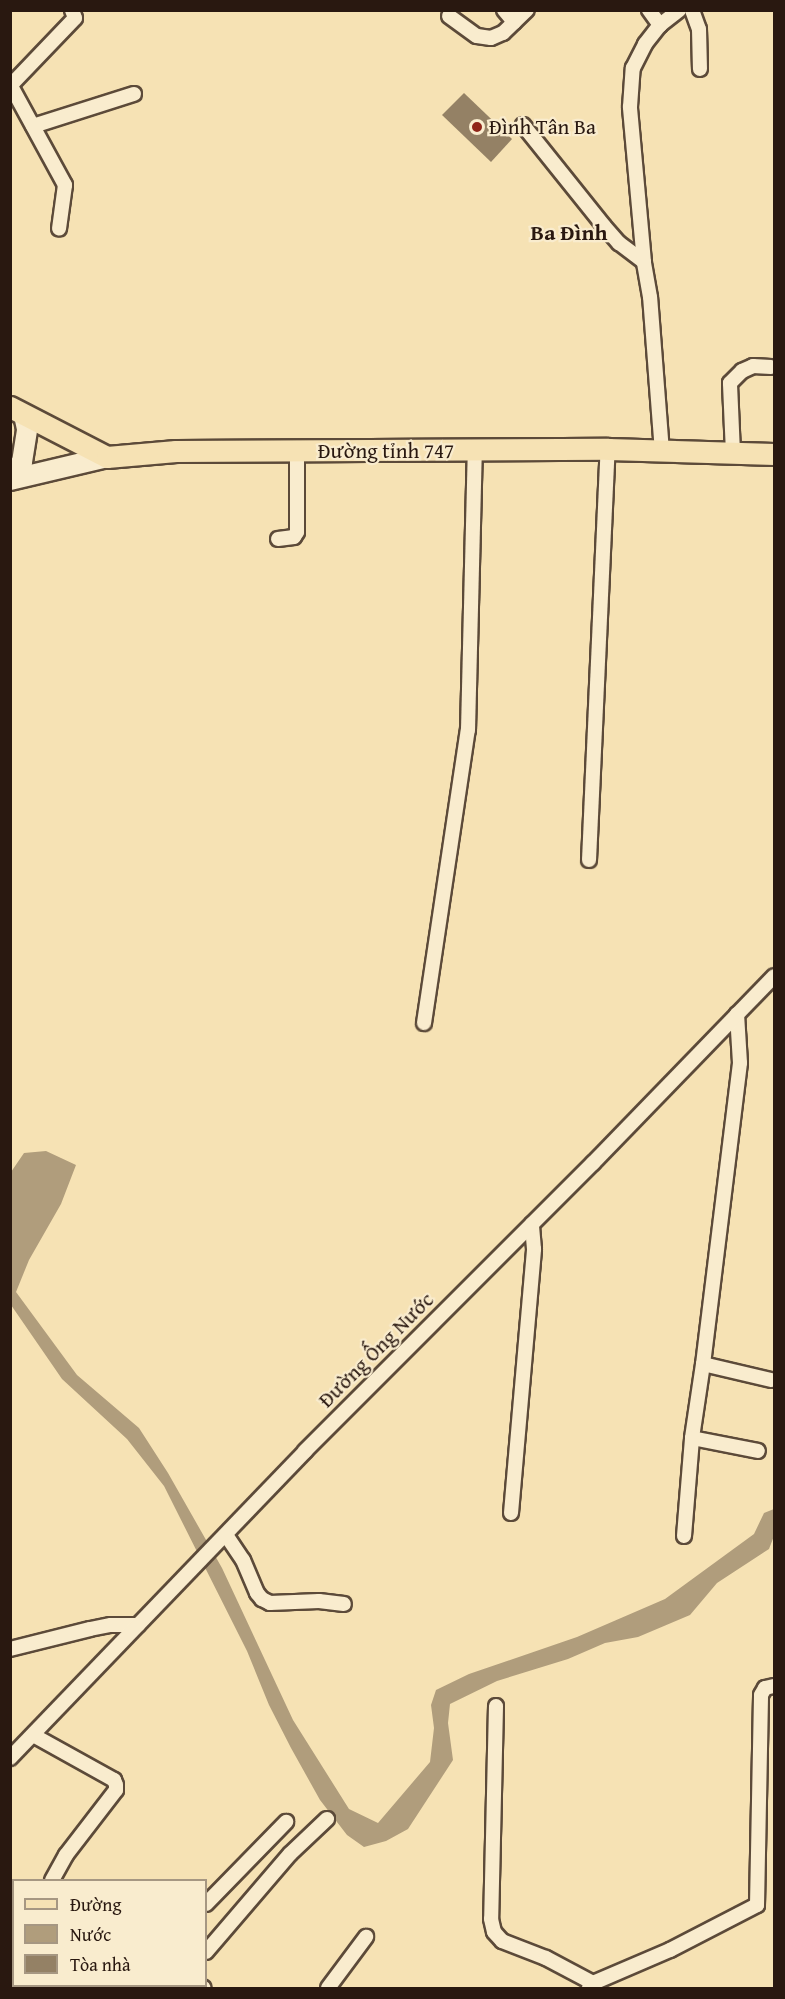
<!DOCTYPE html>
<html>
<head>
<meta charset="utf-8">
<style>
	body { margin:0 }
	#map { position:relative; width:785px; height:1999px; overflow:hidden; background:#f6e2b4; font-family:"Gentium Book Plus",serif }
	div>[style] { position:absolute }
	.water>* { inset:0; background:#b09d7c }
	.building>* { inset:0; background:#948165 }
	.roads { filter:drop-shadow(2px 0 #5c4a39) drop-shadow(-2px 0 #5c4a39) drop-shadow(0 2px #5c4a39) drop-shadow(0 -2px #5c4a39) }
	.minor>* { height:14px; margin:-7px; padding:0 7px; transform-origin:7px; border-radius:7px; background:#f9ecce }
	.secondary>* { height:20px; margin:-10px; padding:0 10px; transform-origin:10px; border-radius:10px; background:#f9ecce }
	.primary>* { height:21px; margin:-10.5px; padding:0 10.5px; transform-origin:10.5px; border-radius:10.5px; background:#f6e2b4 }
	.dots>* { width:16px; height:16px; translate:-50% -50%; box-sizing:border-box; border:3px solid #f9ecce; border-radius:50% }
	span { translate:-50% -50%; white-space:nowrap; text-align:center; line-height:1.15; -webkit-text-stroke:4.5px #f9ecce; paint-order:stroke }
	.poi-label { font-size:21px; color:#291810 }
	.left { translate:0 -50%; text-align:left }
	.street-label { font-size:21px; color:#291810 }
	.neighbourhood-label { font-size:22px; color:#291810; font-weight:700 }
	.frame { position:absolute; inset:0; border:12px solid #291810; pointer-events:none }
	.legend { position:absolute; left:12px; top:1879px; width:195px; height:108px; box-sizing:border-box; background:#f9ecce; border:2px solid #a69782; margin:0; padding:8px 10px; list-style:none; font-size:18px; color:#291810 }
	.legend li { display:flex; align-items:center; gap:12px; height:30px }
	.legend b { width:30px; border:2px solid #a69782 }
</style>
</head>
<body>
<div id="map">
	<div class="water">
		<div style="clip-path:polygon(46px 1151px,76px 1165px,61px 1204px,29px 1260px,16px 1292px,77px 1375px,139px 1428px,168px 1473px,222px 1568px,293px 1720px,349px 1809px,378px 1823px,430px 1762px,434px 1728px,431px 1705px,436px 1690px,469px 1674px,577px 1637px,665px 1599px,754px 1534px,764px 1513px,774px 1509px,774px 1536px,769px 1549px,717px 1583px,690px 1615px,638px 1637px,605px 1643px,568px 1659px,497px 1681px,450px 1704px,448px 1723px,453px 1760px,408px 1829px,386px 1841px,364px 1847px,347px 1835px,320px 1800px,291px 1748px,269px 1705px,247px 1651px,164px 1486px,127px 1439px,62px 1379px,11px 1305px,11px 1172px,24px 1153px)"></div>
	</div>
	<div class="building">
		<div style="clip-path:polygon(464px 93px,512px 139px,491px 162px,442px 115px)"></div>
	</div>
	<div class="roads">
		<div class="minor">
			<div style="left:504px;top:10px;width:16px;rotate:50deg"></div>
			<div style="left:649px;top:10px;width:19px;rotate:54deg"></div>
			<div style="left:692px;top:10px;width:20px;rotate:70deg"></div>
			<div style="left:699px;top:29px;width:40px;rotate:88.6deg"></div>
			<div style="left:449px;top:16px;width:34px;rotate:36deg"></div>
			<div style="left:477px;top:36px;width:14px;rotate:8deg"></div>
			<div style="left:491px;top:38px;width:13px;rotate:-23deg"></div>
			<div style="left:503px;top:33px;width:33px;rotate:-44deg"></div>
			<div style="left:10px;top:86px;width:94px;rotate:-46.3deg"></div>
			<div style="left:75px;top:18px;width:9px;rotate:-111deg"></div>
			<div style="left:11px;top:86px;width:113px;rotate:61.4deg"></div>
			<div style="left:65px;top:185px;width:44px;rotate:97.8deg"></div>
			<div style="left:523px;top:125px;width:129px;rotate:51.3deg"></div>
			<div style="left:604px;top:226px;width:23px;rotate:49deg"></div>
			<div style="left:619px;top:243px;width:31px;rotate:37deg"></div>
			<div style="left:33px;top:126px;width:106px;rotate:-17.6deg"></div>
			<div style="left:662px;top:452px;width:155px;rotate:-94.4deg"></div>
			<div style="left:650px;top:297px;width:36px;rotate:-100deg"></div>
			<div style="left:644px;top:262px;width:156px;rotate:-95.2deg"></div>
			<div style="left:630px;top:107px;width:39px;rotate:-86deg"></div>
			<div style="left:633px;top:68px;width:27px;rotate:-63deg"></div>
			<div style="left:645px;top:44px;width:24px;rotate:-52deg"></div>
			<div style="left:660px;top:25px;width:24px;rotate:-38deg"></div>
			<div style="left:733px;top:453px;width:70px;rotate:-92.5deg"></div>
			<div style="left:730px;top:383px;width:17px;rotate:-45deg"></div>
			<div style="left:742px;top:371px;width:12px;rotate:-24deg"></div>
			<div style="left:753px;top:366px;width:18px;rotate:3deg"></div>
			<div style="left:278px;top:539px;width:16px;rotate:-7deg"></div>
			<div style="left:294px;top:537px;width:6px;rotate:-59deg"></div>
			<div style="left:297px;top:532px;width:81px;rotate:-90deg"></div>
			<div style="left:589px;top:860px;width:411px;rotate:-87.4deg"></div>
			<div style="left:737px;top:1014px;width:49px;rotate:86.5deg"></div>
			<div style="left:740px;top:1063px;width:303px;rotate:97deg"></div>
			<div style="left:703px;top:1364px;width:70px;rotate:13.2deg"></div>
			<div style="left:424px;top:1023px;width:296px;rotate:-81.5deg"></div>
			<div style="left:468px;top:730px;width:280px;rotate:-88.6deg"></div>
			<div style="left:703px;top:1364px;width:75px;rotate:98.5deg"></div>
			<div style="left:692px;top:1438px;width:67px;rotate:11.1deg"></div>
			<div style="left:511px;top:1513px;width:265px;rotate:-85deg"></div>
			<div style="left:534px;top:1249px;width:25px;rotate:-95deg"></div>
			<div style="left:226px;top:1535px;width:30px;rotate:56deg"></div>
			<div style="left:243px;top:1560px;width:36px;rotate:67deg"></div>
			<div style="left:257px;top:1593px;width:8px;rotate:50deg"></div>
			<div style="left:262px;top:1599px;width:9px;rotate:27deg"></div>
			<div style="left:270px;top:1603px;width:49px;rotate:-2.3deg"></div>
			<div style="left:319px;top:1601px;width:25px;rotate:7deg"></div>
			<div style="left:684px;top:1536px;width:98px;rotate:-85.3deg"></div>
			<div style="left:10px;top:1649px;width:82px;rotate:-14deg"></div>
			<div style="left:90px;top:1629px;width:21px;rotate:-11deg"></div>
			<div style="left:111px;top:1625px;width:27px"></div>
			<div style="left:496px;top:1706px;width:213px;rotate:91.3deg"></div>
			<div style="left:491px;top:1919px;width:13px;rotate:77deg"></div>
			<div style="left:494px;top:1932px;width:12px;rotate:48deg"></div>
			<div style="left:502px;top:1941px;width:47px;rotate:21.1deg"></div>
			<div style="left:546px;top:1958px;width:53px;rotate:28deg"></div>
			<div style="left:33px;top:1735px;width:93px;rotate:29.1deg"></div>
			<div style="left:114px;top:1780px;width:5px;rotate:68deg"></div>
			<div style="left:116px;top:1785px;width:5px;rotate:90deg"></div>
			<div style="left:116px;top:1790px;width:82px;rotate:127.6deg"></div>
			<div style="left:66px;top:1855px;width:29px;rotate:119deg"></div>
			<div style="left:10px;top:1758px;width:426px;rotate:-46.1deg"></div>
			<div style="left:305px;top:1451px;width:407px;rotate:-45deg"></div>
			<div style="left:593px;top:1163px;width:260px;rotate:-45.9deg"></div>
			<div style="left:206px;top:1904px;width:115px;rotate:-45.7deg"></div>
			<div style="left:206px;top:1952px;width:129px;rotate:-49.4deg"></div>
			<div style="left:290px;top:1854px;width:51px;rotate:-43.4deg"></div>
			<div style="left:200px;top:1986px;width:4px;rotate:27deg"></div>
			<div style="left:129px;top:1988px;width:2px;rotate:-63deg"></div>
			<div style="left:174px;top:1988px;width:4px;rotate:-34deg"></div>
			<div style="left:328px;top:1988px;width:64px;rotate:-53.3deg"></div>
			<div style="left:589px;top:1988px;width:6px;rotate:-51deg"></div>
			<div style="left:593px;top:1983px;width:84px;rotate:-23.2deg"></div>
			<div style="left:670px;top:1950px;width:98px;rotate:-27.3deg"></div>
			<div style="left:757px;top:1905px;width:210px;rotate:-88.9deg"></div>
			<div style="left:761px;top:1695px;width:8px;rotate:-60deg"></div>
			<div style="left:765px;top:1688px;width:9px;rotate:-13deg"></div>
		</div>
		<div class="secondary">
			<div style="left:10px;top:479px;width:21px;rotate:-55deg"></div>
			<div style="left:22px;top:462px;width:33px;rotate:-81deg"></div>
			<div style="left:27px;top:429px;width:14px;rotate:-102deg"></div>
			<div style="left:10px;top:480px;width:100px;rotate:-13.3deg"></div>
		</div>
		<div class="primary">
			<div style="left:10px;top:407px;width:109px;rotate:27.3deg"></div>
			<div style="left:107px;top:457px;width:69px;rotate:-5deg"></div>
			<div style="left:176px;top:451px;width:432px;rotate:-0.3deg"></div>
			<div style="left:608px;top:449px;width:166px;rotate:1.7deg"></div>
		</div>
	</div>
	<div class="dots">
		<div style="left:477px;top:127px;background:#8f2418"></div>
	</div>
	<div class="poi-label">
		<span class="left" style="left:489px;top:127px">Đình Tân Ba</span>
	</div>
	<div class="street-label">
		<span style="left:386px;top:451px">Đường tỉnh 747</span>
		<span style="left:376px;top:1350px;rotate:-45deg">Đường Ống Nước</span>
	</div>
	<div class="neighbourhood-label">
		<span style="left:569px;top:233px">Ba Đình</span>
	</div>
	<div class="frame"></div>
	<ul class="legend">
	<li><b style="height:8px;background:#f6e2b4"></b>Đường</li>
	<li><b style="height:16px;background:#b09d7c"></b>Nước</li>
	<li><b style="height:16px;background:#948165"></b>Tòa nhà</li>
	</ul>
</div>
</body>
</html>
